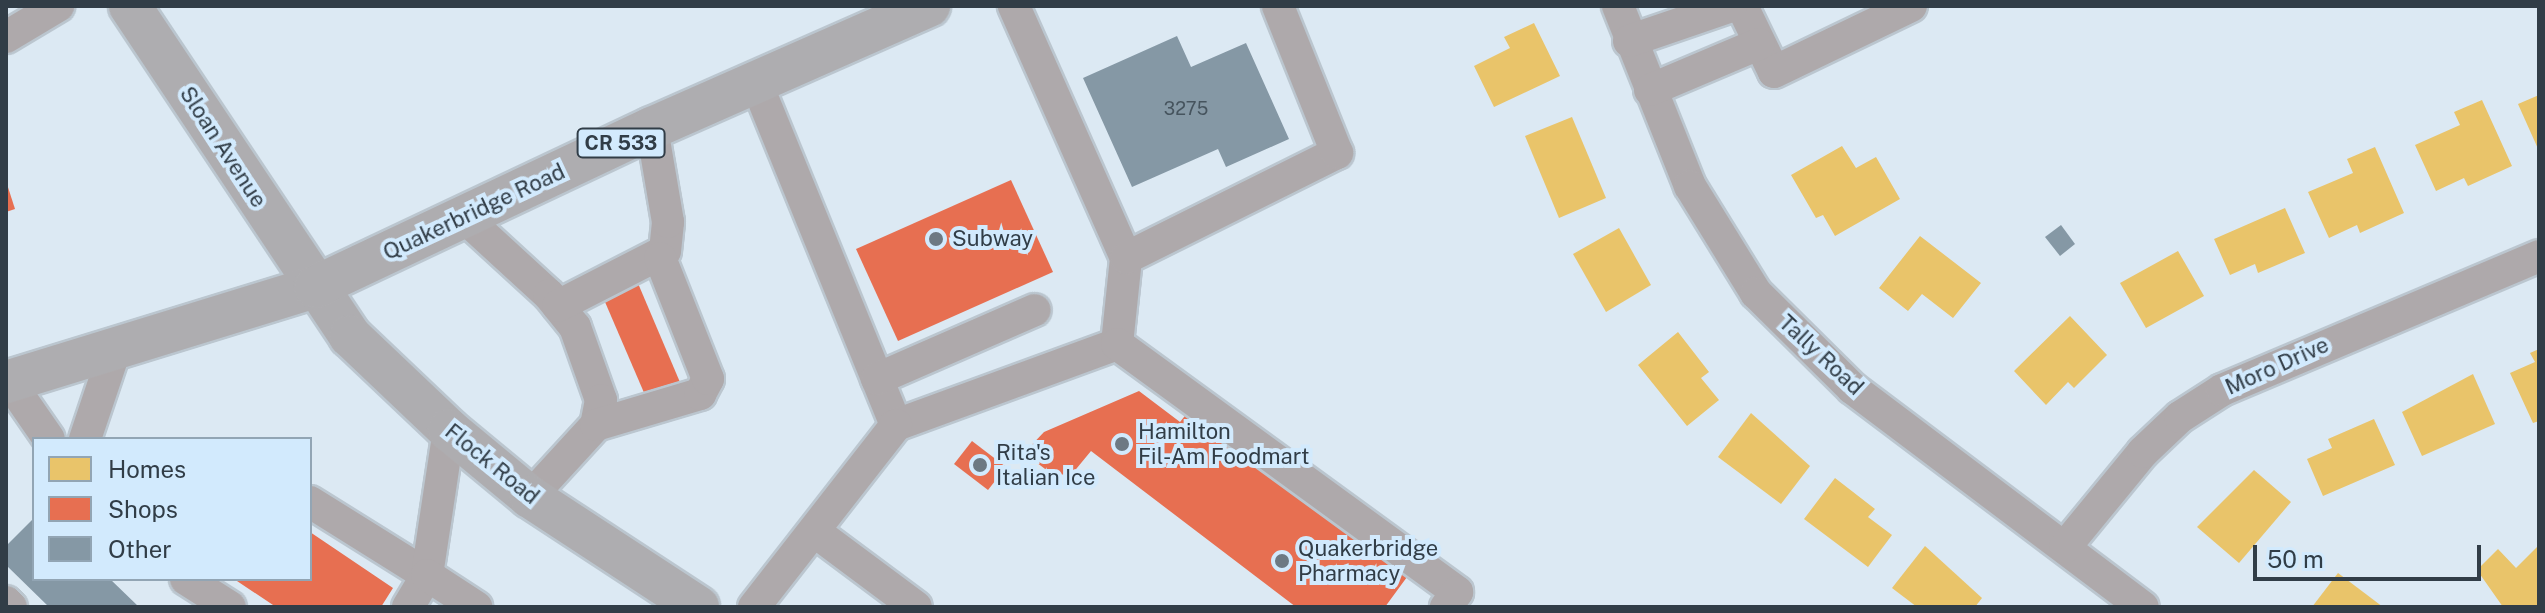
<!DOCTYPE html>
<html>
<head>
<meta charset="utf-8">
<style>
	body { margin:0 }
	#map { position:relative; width:2545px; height:613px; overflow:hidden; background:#dce9f3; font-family:"Public Sans",sans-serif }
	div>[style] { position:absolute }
	.homes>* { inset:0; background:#e9c46a }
	.shops>* { inset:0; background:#e76f51 }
	.building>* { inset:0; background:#8598a5 }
	.roads { filter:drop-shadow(2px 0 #bbc6cf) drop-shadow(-2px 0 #bbc6cf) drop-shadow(0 2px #bbc6cf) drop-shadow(0 -2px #bbc6cf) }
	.minor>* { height:32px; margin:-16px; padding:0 16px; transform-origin:16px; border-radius:16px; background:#aea9ab }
	.major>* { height:42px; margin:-21px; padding:0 21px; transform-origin:21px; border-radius:21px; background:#aeadb0 }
	.dots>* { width:22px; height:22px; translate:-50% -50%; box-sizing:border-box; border:4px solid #d2eafd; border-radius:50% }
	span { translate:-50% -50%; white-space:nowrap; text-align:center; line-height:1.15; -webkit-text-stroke:8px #d2eafd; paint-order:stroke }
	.number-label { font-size:18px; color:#46545e }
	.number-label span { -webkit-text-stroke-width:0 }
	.shield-label span { padding:2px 6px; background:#d2eafd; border:2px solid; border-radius:6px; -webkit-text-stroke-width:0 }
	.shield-label { font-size:20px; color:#313d47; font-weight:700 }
	.street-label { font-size:22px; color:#313d47 }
	.poi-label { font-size:22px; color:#313d47 }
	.left { translate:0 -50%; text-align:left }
	.frame { position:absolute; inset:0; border:8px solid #313d47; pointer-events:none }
	.legend { position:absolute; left:32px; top:437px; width:280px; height:144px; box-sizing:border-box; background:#d2eafd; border:2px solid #92a5b4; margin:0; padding:10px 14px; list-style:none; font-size:24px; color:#313d47 }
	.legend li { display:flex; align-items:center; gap:16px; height:40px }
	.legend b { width:40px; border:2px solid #92a5b4 }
	.scale { position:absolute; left:2253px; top:545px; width:228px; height:36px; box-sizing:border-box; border:4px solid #313d47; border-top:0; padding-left:10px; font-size:24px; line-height:28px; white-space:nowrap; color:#313d47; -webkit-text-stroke:6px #d2eafd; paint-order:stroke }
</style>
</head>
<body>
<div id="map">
	<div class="homes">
		<div style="clip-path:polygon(1534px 23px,1560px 76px,1494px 107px,1474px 66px,1510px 48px,1504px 37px)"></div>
		<div style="clip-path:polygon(2539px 95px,2539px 151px,2518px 104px)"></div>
		<div style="clip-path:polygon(2482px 100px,2512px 166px,2468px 186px,2464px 178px,2436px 191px,2415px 145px,2460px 125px,2454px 112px)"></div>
		<div style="clip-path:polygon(1572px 117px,1606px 198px,1559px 218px,1525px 136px)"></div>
		<div style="clip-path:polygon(1842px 146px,1856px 168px,1876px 157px,1900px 199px,1835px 236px,1823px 215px,1816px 218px,1791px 175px)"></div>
		<div style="clip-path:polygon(2375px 147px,2404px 213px,2360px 233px,2357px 225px,2329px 238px,2308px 192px,2353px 173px,2347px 159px)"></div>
		<div style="clip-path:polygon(2285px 208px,2305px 253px,2258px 273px,2255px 264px,2230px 275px,2214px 239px)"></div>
		<div style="clip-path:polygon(1619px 228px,1651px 285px,1606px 312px,1573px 254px)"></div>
		<div style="clip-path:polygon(1920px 236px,1981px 283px,1953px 318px,1922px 294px,1908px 311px,1879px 288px)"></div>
		<div style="clip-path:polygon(2178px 251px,2204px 296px,2146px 328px,2120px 283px)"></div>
		<div style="clip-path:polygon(2070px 316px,2107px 355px,2074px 388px,2068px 382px,2046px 405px,2014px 371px)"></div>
		<div style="clip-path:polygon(1678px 332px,1709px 372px,1701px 378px,1719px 400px,1687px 426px,1638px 365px)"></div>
		<div style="clip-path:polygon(2539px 349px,2539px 421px,2533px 423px,2510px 373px,2535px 362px,2530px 353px)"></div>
		<div style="clip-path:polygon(2473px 374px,2495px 424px,2422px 456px,2402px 412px)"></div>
		<div style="clip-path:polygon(1751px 413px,1810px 466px,1781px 504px,1718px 457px)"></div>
		<div style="clip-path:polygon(2374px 419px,2395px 465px,2323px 496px,2307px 459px,2332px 448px,2328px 439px)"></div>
		<div style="clip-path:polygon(2254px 470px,2291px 502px,2239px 563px,2197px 527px)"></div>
		<div style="clip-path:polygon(1835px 478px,1875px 509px,1868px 517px,1892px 535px,1868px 567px,1804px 519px)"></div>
		<div style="clip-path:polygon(2539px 545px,2539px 607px,2503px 607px,2477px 570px,2498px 549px,2516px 568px)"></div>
		<div style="clip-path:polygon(1925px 546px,1982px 598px,1975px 607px,1917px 607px,1892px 588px)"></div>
		<div style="clip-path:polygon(2338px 573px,2383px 607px,2312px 607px)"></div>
	</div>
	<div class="shops">
		<div style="clip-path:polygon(1011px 180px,1053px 272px,898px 341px,856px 249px)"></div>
		<div style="clip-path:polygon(6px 181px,15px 209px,6px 212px)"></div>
		<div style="clip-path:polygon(637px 281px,682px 387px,648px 402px,602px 295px)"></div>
		<div style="clip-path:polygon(1139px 391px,1180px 422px,1188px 412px,1407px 577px,1385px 607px,1296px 607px,1091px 451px,1072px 474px,1053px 475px,1024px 453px,1044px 432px)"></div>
		<div style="clip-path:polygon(972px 441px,1006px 467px,988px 490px,954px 464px)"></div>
		<div style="clip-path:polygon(310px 532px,393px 588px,381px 607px,276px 607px,234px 579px,310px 579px)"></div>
	</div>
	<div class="building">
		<div style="clip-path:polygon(1177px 36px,1191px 67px,1246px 43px,1289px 139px,1226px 167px,1218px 149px,1132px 187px,1083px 78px)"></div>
		<div style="clip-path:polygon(2061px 225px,2075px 244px,2060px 256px,2045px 237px)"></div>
		<div style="clip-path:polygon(34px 518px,34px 579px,110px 579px,139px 607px,49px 607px,6px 565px,6px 546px)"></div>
	</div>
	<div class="roads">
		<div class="minor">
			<div style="left:1618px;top:6px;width:194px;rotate:68.2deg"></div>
			<div style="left:1690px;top:186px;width:126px;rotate:58.3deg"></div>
			<div style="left:1756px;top:293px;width:135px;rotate:44.7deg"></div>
			<div style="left:1852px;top:388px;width:364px;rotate:37deg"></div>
			<div style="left:1742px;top:6px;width:73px;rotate:64.1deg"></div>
			<div style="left:1774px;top:72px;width:152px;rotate:-25.7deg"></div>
			<div style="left:6px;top:37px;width:61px;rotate:-30.8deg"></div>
			<div style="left:1629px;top:41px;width:108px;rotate:-18.9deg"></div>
			<div style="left:756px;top:82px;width:370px;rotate:67.8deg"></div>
			<div style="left:896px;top:425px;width:235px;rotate:-20.1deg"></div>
			<div style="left:1117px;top:344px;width:86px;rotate:-84deg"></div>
			<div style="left:1126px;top:258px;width:276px;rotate:-114deg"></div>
			<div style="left:1650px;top:90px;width:118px;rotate:-22.9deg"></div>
			<div style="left:464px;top:217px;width:115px;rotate:42.5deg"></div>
			<div style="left:549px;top:295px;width:41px;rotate:50.9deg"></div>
			<div style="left:575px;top:327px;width:77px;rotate:70.4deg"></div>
			<div style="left:601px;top:400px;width:25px;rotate:101deg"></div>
			<div style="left:596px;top:425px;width:98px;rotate:132.5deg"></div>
			<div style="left:1126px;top:258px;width:236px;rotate:-26.5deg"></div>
			<div style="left:1337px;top:153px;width:158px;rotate:-111.9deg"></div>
			<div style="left:558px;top:306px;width:120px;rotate:-27.2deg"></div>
			<div style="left:665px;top:251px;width:29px;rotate:-84deg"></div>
			<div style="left:668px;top:222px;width:95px;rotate:-99.7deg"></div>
			<div style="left:1117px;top:344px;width:421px;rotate:36.1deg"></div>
			<div style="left:1457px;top:592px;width:19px;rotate:126deg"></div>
			<div style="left:6px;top:377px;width:75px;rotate:55.3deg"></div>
			<div style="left:877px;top:379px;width:172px;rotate:-23.6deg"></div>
			<div style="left:596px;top:425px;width:109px;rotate:-16.6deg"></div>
			<div style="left:700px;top:394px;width:17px;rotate:-62deg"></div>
			<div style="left:708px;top:379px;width:130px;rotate:-111.6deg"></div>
			<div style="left:85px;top:439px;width:94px;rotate:-71.4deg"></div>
			<div style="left:310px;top:502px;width:138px;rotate:32deg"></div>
			<div style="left:427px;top:575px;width:147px;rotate:-81.4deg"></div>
			<div style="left:814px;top:531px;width:127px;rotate:36.7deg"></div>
			<div style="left:2065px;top:547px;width:123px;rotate:-50.6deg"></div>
			<div style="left:2143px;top:452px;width:51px;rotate:-43.4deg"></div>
			<div style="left:2180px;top:417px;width:50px;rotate:-32.7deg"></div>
			<div style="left:2222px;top:390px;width:344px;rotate:-22.9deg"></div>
			<div style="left:186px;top:579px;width:52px;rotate:32.5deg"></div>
			<div style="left:6px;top:602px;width:7px;rotate:45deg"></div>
			<div style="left:408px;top:607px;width:37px;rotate:-59deg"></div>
			<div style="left:427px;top:575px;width:59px;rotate:33.1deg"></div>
			<div style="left:754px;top:607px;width:231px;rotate:-52deg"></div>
		</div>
		<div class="major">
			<div style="left:130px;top:6px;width:397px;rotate:56.3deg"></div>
			<div style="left:350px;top:336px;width:137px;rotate:43.5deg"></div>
			<div style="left:449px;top:430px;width:105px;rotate:39.6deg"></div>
			<div style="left:530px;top:497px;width:201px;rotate:33.2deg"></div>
			<div style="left:6px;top:382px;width:323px;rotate:-17.1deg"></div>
			<div style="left:315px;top:287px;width:373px;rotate:-25.3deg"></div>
			<div style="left:652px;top:128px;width:303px;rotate:-23.8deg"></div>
		</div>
	</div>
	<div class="dots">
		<div style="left:936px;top:239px;background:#6d7983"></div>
		<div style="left:1122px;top:444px;background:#6d7983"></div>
		<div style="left:980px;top:465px;background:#6d7983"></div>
		<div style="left:1282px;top:561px;background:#6d7983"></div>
	</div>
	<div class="number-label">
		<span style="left:1186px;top:109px">3275</span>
	</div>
	<div class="shield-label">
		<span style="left:621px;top:143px">CR 533</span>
	</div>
	<div class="street-label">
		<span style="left:223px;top:147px;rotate:57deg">Sloan Avenue</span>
		<span style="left:474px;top:212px;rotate:-25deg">Quakerbridge Road</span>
		<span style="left:1821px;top:355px;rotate:43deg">Tally Road</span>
		<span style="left:2277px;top:366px;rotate:-24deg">Moro Drive</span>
		<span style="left:492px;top:464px;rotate:39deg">Flock Road</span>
	</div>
	<div class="poi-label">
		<span class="left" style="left:952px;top:239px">Subway</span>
		<span class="left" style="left:1138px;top:444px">Hamilton<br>Fil-Am Foodmart</span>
		<span class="left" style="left:996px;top:465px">Rita's<br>Italian Ice</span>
		<span class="left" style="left:1298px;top:561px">Quakerbridge<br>Pharmacy</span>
	</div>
	<div class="frame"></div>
	<ul class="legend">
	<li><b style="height:22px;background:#e9c46a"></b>Homes</li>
	<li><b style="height:22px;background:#e76f51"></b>Shops</li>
	<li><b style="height:22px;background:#8598a5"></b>Other</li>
	</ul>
	<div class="scale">50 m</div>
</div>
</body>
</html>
